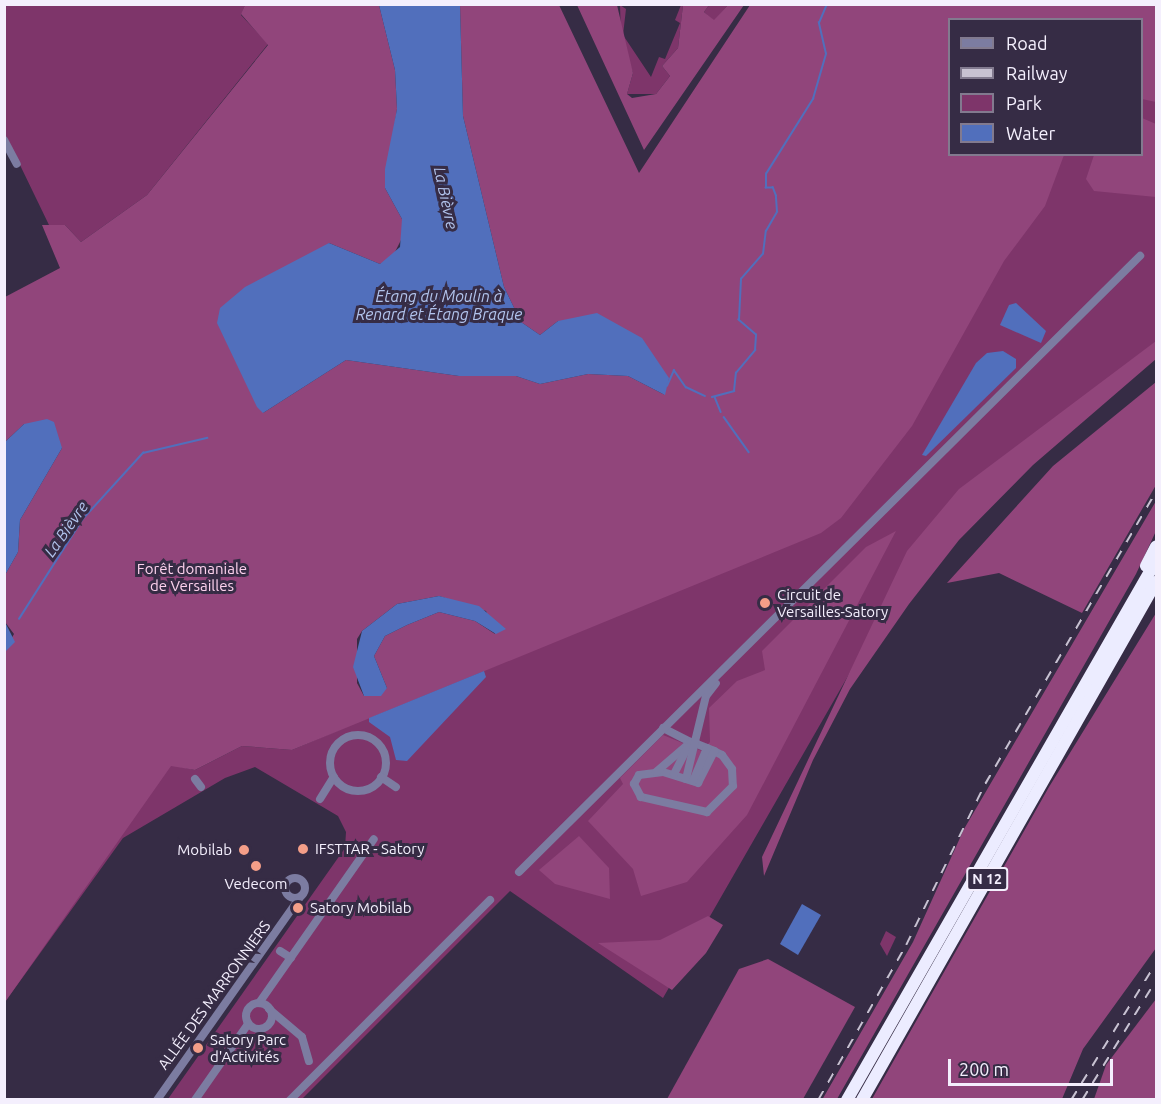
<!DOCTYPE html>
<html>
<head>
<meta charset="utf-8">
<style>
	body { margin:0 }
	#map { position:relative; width:1161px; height:1104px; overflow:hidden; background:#362c45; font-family:Ubuntu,sans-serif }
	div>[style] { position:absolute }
	.green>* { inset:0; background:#7e356a }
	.forest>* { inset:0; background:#91457b }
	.water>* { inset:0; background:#516fbc }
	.stream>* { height:1.5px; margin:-0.75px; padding:0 0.75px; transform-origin:0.75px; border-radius:0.75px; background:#516fbc }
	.minor>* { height:8px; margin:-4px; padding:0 4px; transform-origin:4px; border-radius:4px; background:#7c7ca1 }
	.minor>.ring { margin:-4px; padding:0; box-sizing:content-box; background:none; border:8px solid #7c7ca1; border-radius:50% }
	.highway>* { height:12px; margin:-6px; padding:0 6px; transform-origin:6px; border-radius:6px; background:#ececff }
	.rail>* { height:1.5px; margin-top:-0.75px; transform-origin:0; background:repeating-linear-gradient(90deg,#c8c2d2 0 10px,transparent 0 20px) }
	.dots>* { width:16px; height:16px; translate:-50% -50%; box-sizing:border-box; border:3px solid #362c45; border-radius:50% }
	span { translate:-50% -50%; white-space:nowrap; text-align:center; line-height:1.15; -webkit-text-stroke:6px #362c45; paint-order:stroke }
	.shield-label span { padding:2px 4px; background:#362c45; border:2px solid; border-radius:4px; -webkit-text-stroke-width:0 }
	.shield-label { font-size:14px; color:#f4effd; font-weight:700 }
	.park-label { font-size:15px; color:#fed2ee }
	.poi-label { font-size:15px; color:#f4effd }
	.left { translate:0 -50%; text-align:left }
	.right { translate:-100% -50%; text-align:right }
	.street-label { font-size:15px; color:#f4effd }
	.water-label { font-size:16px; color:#b1c3ec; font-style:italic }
	.frame { position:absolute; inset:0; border:6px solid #f4effd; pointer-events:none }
	.legend { position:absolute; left:948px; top:18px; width:195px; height:138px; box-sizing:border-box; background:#362c45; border:2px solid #827a8f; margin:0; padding:8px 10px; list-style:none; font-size:18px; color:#f4effd }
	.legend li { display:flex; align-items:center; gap:12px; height:30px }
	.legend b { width:30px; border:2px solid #827a8f }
	.scale { position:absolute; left:948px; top:1059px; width:165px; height:27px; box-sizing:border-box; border:3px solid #f4effd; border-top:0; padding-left:8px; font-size:18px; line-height:21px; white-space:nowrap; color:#f4effd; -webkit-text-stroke:4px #362c45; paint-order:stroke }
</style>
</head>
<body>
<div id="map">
	<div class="green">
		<div style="clip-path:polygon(4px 5px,245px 5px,241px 15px,268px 44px,147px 195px,81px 242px,65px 225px,49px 225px,5px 134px)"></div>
		<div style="clip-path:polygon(620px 5px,626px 9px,623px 35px,651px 77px,659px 57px,665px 59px,680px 23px,675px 20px,681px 5px,683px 5px,678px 48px,662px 66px,670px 76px,656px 94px,627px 94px,633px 73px,621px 39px)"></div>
		<div style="clip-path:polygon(709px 5px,728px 5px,714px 21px,704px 12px)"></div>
		<div style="clip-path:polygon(1156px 38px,1156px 352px,937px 521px,663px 998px,510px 891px,302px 1099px,168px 1099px,345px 848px,346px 832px,338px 816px,255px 767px,225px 778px,123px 838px,5px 1002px,5px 730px,195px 770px,242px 746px,292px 750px,470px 674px,1057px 155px,1142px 154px,1142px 54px)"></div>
		<div style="clip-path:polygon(886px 931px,896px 937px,887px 956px,880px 944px)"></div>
	</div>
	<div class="forest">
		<div style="clip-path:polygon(evenodd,245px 5px,379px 5px,395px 70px,397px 109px,385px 188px,402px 219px,404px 234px,392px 258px,380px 264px,329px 243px,263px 413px,346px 360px,459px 376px,516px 376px,540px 384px,588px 374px,628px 376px,665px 395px,558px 321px,540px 335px,521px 322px,504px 287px,463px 116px,460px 5px,559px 5px,639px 173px,750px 5px,1156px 5px,1156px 102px,1142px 99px,1142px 20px,950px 20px,950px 154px,1064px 155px,1045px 206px,1004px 261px,912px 426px,841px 518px,821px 533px,292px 750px,242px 746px,195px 770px,171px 766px,5px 1002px,4px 652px,14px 634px,5px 622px,5px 575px,18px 552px,20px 520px,62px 448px,24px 424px,5px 442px,5px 297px,60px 268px,42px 225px,65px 225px,81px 242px,147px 195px,268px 45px,241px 14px,245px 5px,439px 596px,486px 611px,495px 634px,475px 621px,439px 612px,407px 625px,385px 636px,374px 656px,387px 688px,364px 696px,357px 683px,357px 639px,362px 631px,397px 604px,439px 596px)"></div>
		<div style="clip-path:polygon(577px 5px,617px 5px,633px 73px,627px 94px,632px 98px,656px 94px,670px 76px,662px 66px,678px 48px,683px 5px,709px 5px,704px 12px,714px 20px,728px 5px,744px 5px,644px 150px)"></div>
		<div style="clip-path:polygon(1142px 118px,1156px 124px,1156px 197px,1094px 191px,1086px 179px,1094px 155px,1142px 154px)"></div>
		<div style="clip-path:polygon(1156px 341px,1156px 359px,1033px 465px,959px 540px,909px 604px,850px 689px,813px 760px,764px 876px,762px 857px,907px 551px,959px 489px)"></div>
		<div style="clip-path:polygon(1156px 382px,1156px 485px,1082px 613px,999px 573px,947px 583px,1053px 466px)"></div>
		<div style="clip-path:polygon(1156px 501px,1156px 531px,1136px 574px,837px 1099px,822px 1100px,913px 942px,964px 829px)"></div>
		<div style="clip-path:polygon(896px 531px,747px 815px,687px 882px,641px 896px,633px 869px,588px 821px,623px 784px,620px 778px,663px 735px,702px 751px,710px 742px,709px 708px,737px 681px,765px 670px,762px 651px,866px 547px)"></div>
		<div style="clip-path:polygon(1156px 613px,1156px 948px,1083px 1049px,1062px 1099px,872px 1099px,1049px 787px)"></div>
		<div style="clip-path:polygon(579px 836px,609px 868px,610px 899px,555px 884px,539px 870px)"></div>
		<div style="clip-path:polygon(708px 916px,723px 925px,706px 953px,672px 990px,598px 943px,660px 940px)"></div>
		<div style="clip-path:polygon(768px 959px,855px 1007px,803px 1099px,667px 1099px,739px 969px)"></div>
		<div style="clip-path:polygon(1156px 999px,1156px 1099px,1094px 1099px,1106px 1065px)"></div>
	</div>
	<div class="water">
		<div style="clip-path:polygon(379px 5px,460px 5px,463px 116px,504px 287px,521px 322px,540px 335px,558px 321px,597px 313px,642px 338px,669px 378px,665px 395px,628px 376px,588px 374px,540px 384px,516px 376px,459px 376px,346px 360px,263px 413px,257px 407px,217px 323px,220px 308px,245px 287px,329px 243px,380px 264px,400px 247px,402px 219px,385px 188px,385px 169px,397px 109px,395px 70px)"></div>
		<div style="clip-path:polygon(1016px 303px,1046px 331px,1041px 343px,1000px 325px,1009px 305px)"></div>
		<div style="clip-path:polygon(1003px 351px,1016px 359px,1016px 368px,926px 456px,922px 455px,976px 363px,987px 353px)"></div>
		<div style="clip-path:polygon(47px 419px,54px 422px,62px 448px,20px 520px,18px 552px,5px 575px,5px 442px,24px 424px)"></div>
		<div style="clip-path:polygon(439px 596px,479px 606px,506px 629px,496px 634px,475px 621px,439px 612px,407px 625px,385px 636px,374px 656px,387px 688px,381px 696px,364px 696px,353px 667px,362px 631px,397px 604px)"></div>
		<div style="clip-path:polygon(5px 622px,15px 642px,5px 652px,4px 652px)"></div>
		<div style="clip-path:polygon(484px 671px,486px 677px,407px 761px,396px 760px,390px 737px,369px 722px,369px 718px)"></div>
		<div style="clip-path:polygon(802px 904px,821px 915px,798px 955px,780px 944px)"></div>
	</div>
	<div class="stream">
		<div style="left:667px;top:386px;width:17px;rotate:-66deg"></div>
		<div style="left:674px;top:370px;width:21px;rotate:55deg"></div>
		<div style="left:686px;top:387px;width:21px;rotate:25deg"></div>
		<div style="left:712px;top:397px;width:23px;rotate:-15deg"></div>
		<div style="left:734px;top:391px;width:18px;rotate:-84deg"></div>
		<div style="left:736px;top:373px;width:30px;rotate:-50deg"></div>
		<div style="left:755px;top:350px;width:15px;rotate:-86deg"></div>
		<div style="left:756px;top:335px;width:23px;rotate:-139deg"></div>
		<div style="left:739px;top:320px;width:41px;rotate:-87.2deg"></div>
		<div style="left:741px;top:279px;width:33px;rotate:-49deg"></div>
		<div style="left:763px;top:254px;width:23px;rotate:-83deg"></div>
		<div style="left:766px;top:231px;width:22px;rotate:-60deg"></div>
		<div style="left:777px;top:212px;width:16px;rotate:-94deg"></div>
		<div style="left:776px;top:196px;width:9px;rotate:-111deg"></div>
		<div style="left:773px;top:188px;width:7px;rotate:180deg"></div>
		<div style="left:766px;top:188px;width:14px;rotate:-90deg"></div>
		<div style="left:766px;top:174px;width:89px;rotate:-57.9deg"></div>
		<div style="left:813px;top:99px;width:47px;rotate:-73.9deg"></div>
		<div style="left:826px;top:54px;width:32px;rotate:-103deg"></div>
		<div style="left:819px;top:23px;width:21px;rotate:-67deg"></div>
		<div style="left:715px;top:397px;width:16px;rotate:68deg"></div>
		<div style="left:724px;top:417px;width:43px;rotate:54.5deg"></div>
		<div style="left:19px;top:619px;width:117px;rotate:-57.5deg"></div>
		<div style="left:82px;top:520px;width:91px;rotate:-47.7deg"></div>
		<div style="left:143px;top:453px;width:66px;rotate:-13.2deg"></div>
	</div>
	<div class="minor">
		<div style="left:4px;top:140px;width:27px;rotate:62deg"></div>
		<div style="left:663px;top:728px;width:31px;rotate:27deg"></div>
		<div style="left:691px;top:742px;width:6px;rotate:18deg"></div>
		<div style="left:697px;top:744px;width:18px;rotate:22deg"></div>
		<div style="left:714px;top:751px;width:9px;rotate:27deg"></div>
		<div style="left:722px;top:755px;width:17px;rotate:54deg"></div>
		<div style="left:732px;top:769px;width:17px;rotate:87deg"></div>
		<div style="left:733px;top:786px;width:37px;rotate:135deg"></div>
		<div style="left:707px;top:812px;width:68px;rotate:-167.2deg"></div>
		<div style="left:641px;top:797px;width:15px;rotate:-118deg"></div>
		<div style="left:634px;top:784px;width:10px;rotate:-61deg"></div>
		<div style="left:639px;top:775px;width:24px;rotate:-7deg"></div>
		<div style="left:663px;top:772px;width:37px;rotate:17deg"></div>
		<div style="left:698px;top:783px;width:36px;rotate:-63deg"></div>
		<div class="ring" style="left:330px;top:735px;width:48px;height:48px"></div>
		<div style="left:656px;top:772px;width:46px;rotate:-40.6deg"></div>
		<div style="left:674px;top:774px;width:30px;rotate:-63deg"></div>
		<div style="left:381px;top:777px;width:18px;rotate:34deg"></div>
		<div style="left:195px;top:779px;width:10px;rotate:53deg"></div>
		<div style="left:686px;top:779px;width:85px;rotate:-76.5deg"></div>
		<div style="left:706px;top:696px;width:16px;rotate:-52deg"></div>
		<div style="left:693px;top:781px;width:36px;rotate:-67deg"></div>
		<div style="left:320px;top:799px;width:26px;rotate:-58deg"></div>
		<div style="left:519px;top:872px;width:875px;rotate:-44.77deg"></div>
		<div class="ring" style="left:285px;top:878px;width:12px;height:12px"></div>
		<div style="left:280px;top:951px;width:13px;rotate:32deg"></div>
		<div style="left:259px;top:1003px;width:200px;rotate:-55deg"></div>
		<div class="ring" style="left:246px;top:1003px;width:18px;height:18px"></div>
		<div style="left:269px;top:1009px;width:43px;rotate:40.3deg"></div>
		<div style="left:302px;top:1037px;width:25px;rotate:74deg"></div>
		<div style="left:157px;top:1100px;width:250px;rotate:-54.8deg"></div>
		<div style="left:195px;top:1100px;width:93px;rotate:-55.1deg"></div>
		<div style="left:290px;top:1100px;width:283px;rotate:-45deg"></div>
	</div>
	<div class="highway">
		<div style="left:1146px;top:566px;width:22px;rotate:-63deg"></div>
		<div style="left:847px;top:1100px;width:621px;rotate:-60.18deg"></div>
		<div style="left:862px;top:1100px;width:596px;rotate:-60.42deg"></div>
	</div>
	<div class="rail">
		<div style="left:818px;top:1100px;width:178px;rotate:-60.4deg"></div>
		<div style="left:906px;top:945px;width:179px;rotate:-63.9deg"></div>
		<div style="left:985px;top:784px;width:339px;rotate:-59.7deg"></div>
		<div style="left:1071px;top:1100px;width:161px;rotate:-58.2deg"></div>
		<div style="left:1082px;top:1100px;width:141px;rotate:-58.3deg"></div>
	</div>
	<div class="dots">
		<div style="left:765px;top:603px;background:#f49e88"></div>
		<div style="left:303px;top:849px;background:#f49e88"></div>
		<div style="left:244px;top:850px;background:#f49e88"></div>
		<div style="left:256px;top:866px;background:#f49e88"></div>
		<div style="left:298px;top:908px;background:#f49e88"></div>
		<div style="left:198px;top:1048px;background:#f49e88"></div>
	</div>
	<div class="shield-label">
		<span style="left:987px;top:879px">N 12</span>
	</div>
	<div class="park-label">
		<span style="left:192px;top:577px">Forêt domaniale<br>de Versailles</span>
	</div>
	<div class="poi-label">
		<span class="left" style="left:777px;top:603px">Circuit de<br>Versailles-Satory</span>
		<span class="left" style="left:315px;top:849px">IFSTTAR - Satory</span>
		<span class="right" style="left:232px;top:850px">Mobilab</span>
		<span style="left:256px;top:884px">Vedecom</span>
		<span class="left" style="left:310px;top:908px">Satory Mobilab</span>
		<span class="left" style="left:210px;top:1048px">Satory Parc<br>d'Activités</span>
	</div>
	<div class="street-label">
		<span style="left:214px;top:995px;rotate:-54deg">ALLÉE DES MARRONNIERS</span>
	</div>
	<div class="water-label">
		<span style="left:446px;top:198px;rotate:78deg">La Bièvre</span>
		<span style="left:439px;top:305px">Étang du Moulin à<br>Renard et Étang Braque</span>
		<span style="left:66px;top:529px;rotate:-55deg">La Bièvre</span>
	</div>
	<div class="frame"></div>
	<ul class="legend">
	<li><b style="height:8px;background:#7c7ca1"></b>Road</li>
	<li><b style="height:8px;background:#c8c2d2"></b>Railway</li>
	<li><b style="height:16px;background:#7e356a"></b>Park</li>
	<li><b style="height:16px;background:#516fbc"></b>Water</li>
	</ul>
	<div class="scale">200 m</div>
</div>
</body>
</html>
